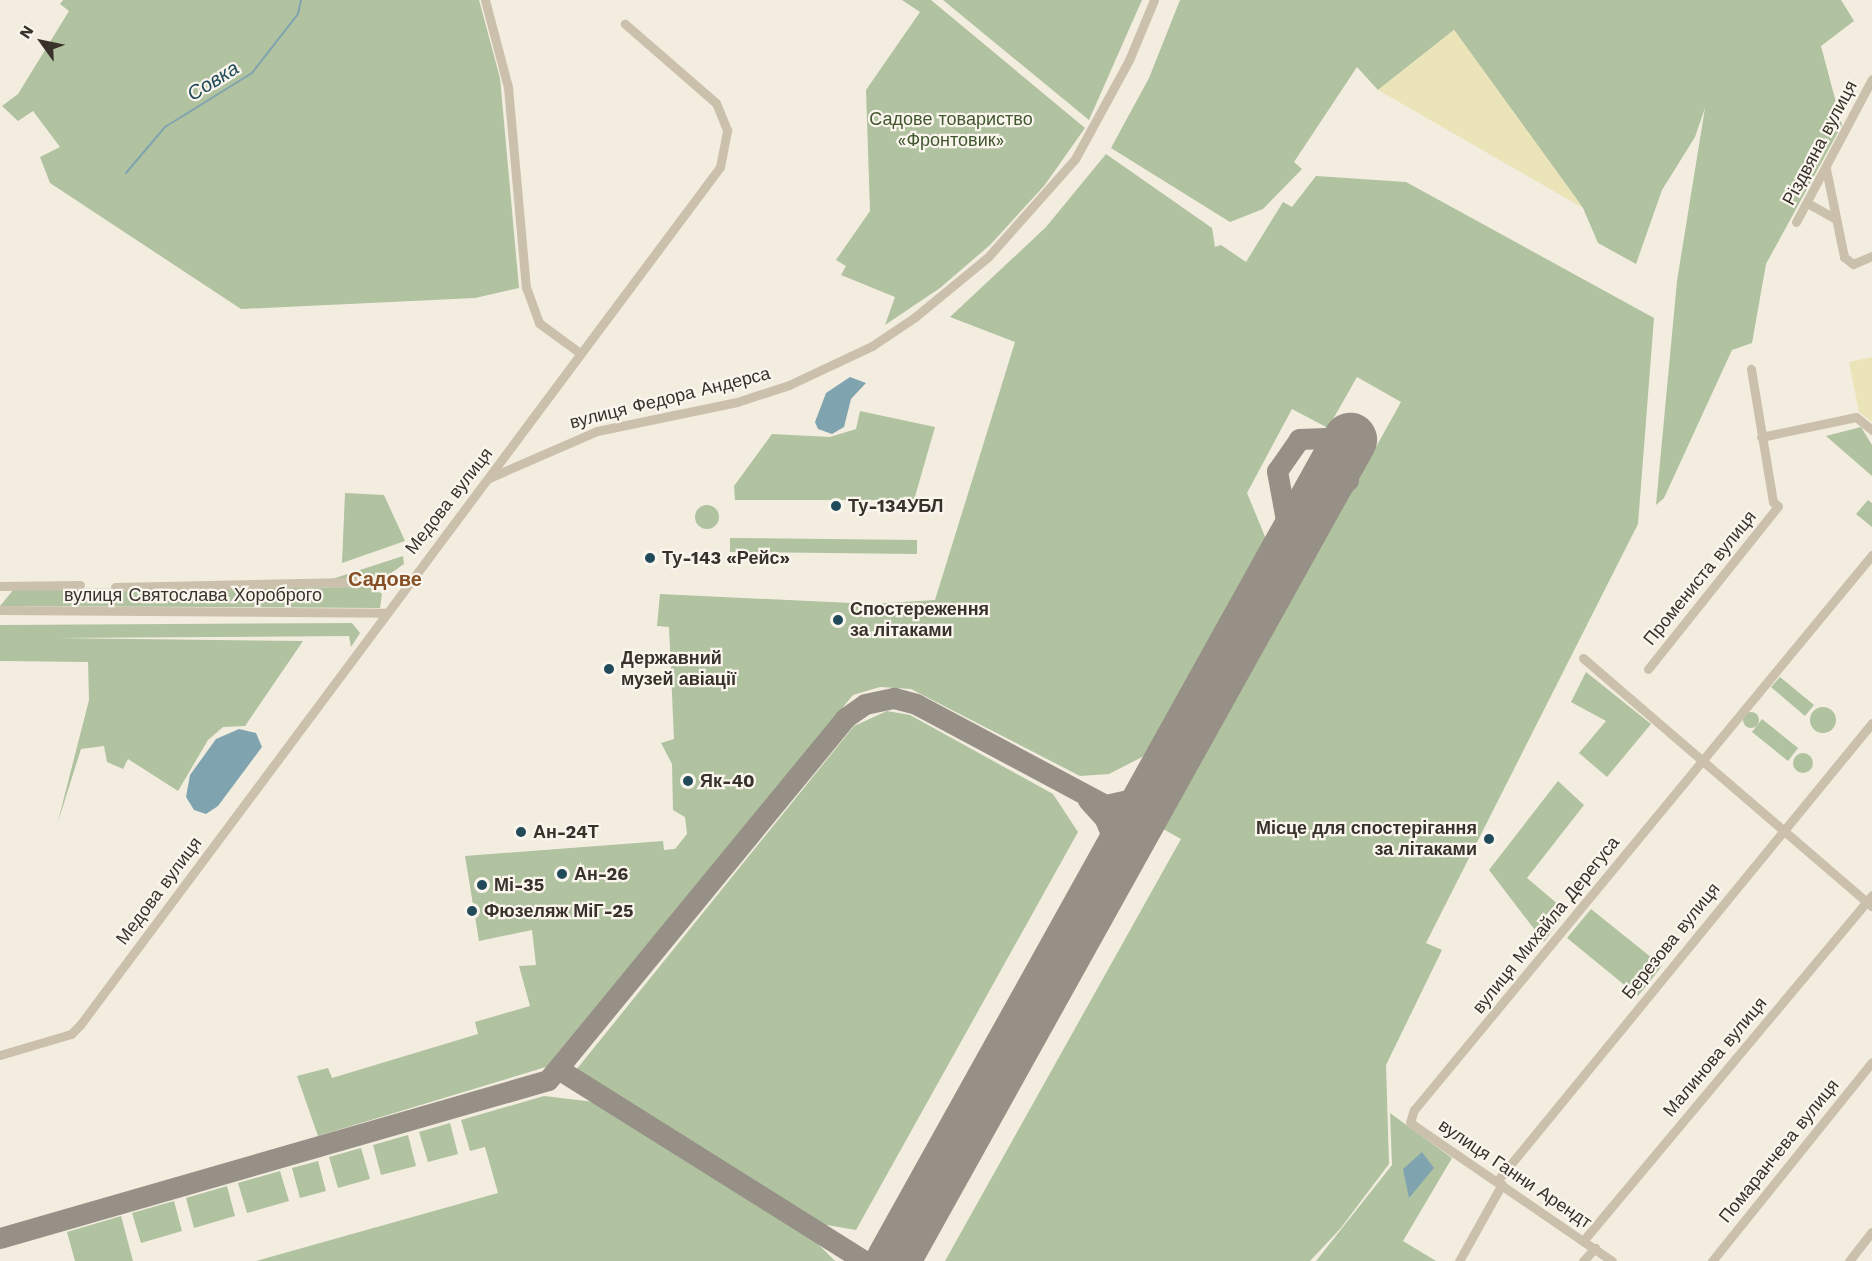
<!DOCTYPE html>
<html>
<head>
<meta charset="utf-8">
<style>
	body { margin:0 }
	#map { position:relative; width:1872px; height:1261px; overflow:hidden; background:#f3ede0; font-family:"Work Sans",sans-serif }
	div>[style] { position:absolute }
	.green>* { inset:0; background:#b0c2a0 }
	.round { border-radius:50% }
	.sand>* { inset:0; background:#ece4b9 }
	.water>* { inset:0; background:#80a4af }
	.stream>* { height:2px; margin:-1px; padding:0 1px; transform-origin:1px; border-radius:1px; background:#80a4af }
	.taxiway>* { height:21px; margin:-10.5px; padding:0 10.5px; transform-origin:10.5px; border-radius:10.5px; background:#969086 }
	.runway>* { height:54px; margin:-27px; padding:0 27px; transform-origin:27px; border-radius:27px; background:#969086 }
	.minor>* { height:9px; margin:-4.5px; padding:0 4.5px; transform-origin:4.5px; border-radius:4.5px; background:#cbc0ac }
	.dots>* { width:16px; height:16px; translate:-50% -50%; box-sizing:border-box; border:3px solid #faf6ed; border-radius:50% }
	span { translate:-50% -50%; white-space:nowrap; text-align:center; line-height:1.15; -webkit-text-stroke:4.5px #faf6ed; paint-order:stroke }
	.park-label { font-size:18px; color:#41572f }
	.street-label { font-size:18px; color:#39322b }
	.poi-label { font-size:18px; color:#39322b; font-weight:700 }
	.left { translate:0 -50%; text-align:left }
	.right { translate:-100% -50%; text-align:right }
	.water-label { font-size:20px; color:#214b5a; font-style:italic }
	.neighbourhood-label { font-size:20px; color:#864f26; font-weight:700 }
	.north { position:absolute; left:12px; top:12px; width:60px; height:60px; -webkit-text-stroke:4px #faf6ed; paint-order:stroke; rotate:303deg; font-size:16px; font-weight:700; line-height:24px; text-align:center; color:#39322b }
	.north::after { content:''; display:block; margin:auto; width:21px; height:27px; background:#39322b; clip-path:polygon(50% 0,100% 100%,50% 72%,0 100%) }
</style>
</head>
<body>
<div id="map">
	<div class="green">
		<div style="clip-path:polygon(63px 0,479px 0,500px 78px,519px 288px,475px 298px,241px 309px,50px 183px,40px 157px,60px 147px,33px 111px,18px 121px,2px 106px,18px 94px,69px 11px,60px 4px)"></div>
		<div style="clip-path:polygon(902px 0,931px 0,1085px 128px,1044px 186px,990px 245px,940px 288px,885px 325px,895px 297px,841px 275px,846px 266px,836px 260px,870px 211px,866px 90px,920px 12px)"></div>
		<div style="clip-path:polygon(943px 0,1142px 0,1089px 120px)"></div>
		<div style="clip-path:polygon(1180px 0,1841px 0,1854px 21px,1821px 46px,1842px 125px,1766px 264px,1752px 343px,1732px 350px,1664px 498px,1656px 505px,1677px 281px,1705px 108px,1695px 137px,1662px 190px,1636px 264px,1598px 243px,1583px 208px,1454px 30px,1378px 90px,1357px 67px,1294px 162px,1302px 169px,1263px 209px,1230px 222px,1111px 148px,1149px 78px)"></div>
		<div style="clip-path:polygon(1106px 154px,1212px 228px,1215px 247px,1221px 245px,1246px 262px,1283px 202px,1292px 207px,1316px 176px,1406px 182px,1654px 318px,1638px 524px,1426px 943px,1442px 950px,1386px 1065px,1389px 1164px,1340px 1229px,1310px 1261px,945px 1261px,1181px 839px,1163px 829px,1401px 402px,1357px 377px,1328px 428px,1292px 409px,1247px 493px,1266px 539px,1146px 755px,1109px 774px,1080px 776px,911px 689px,880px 687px,853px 695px,546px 1067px,318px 1136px,297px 1076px,328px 1068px,332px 1078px,478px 1034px,475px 1022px,530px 1006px,519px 966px,536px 965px,532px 930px,479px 941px,465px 856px,663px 841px,664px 850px,675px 849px,687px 834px,685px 817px,673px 810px,672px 764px,661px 743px,674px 739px,669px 627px,657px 626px,660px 594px,872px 604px,935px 600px,1015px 342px,950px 317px,1046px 227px)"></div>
		<div style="clip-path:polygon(860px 411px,935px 427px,914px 500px,735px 500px,734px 486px,772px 434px,830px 437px,856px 429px)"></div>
		<div style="clip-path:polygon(1861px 427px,1872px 445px,1872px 476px,1826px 436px)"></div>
		<div style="clip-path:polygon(345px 493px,384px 495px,405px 541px,342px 563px)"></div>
		<div style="clip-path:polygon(1868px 500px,1872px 503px,1872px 527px,1856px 514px)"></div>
		<div class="round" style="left:695px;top:505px;width:24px;height:24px"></div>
		<div style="clip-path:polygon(730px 538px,917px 540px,917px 554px,730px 552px)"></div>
		<div style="clip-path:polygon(403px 556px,404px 564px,381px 580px,304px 579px,332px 579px)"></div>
		<div style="clip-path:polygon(373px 587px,382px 594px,380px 608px,0 606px,14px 589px)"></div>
		<div style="clip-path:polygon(352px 623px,360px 633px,351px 647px,349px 636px,56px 638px,303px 641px,245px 726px,223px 727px,208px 740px,178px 791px,128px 759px,123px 769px,107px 762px,104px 746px,81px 749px,57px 825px,89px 700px,88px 662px,0 661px,0 625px)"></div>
		<div style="clip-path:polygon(1586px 672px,1651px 724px,1607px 777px,1579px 753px,1606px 721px,1571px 702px)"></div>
		<div style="clip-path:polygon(1780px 677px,1814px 705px,1805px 716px,1771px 687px)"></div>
		<div class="round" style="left:1810px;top:707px;width:26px;height:26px"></div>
		<div style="clip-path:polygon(887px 711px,910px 715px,1053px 794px,1078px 832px,856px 1230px,821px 1224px,576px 1070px,854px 726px)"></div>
		<div class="round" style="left:1743px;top:712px;width:16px;height:16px"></div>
		<div style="clip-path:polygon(1762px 719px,1798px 748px,1788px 761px,1752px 732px)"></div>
		<div class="round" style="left:1793px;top:753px;width:20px;height:20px"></div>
		<div style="clip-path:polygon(1558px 781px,1584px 805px,1527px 878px,1566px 911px,1544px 942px,1489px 870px)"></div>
		<div style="clip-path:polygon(1591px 909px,1662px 966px,1638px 996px,1567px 938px)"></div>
		<div style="clip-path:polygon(544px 1096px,594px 1102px,813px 1239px,835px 1261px,256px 1261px,498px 1193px,485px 1147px,470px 1151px,461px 1120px)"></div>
		<div style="clip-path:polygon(1390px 1113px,1452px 1158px,1403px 1241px,1436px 1261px,1316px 1261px,1392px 1165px)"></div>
		<div style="clip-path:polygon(450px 1123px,458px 1154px,428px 1162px,419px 1132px)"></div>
		<div style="clip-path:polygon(408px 1135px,416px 1166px,381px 1175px,373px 1145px)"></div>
		<div style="clip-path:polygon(361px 1148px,370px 1179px,338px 1188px,329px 1157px)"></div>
		<div style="clip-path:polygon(318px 1161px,326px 1191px,300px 1198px,292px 1168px)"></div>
		<div style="clip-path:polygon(280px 1171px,289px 1201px,247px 1213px,238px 1183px)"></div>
		<div style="clip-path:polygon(227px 1186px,235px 1216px,194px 1228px,186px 1198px)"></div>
		<div style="clip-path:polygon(174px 1201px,182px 1231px,141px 1243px,132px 1213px)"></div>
		<div style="clip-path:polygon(121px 1216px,133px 1261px,75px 1261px,67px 1232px)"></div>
	</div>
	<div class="sand">
		<div style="clip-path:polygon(1454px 30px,1583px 208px,1378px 90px)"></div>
		<div style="clip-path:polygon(1872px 357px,1872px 422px,1859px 412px,1849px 362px)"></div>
	</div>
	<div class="water">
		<div style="clip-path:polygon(850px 377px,866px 383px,851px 399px,844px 427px,832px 434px,818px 429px,815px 422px,826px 393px)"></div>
		<div style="clip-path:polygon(239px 729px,256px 733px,262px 747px,218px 806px,206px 814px,194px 810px,186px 797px,190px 775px,216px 739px)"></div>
		<div style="clip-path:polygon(1422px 1152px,1434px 1168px,1409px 1198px,1403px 1169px)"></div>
	</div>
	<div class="stream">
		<div style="left:126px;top:173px;width:60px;rotate:-49.7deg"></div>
		<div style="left:165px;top:127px;width:102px;rotate:-31.8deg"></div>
		<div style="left:252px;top:73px;width:75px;rotate:-52.1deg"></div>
		<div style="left:298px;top:14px;width:14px;rotate:-78deg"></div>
	</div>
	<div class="taxiway">
		<div style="left:1282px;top:564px;width:34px;rotate:-80deg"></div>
		<div style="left:1288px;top:531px;width:61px;rotate:-100.4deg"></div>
		<div style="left:1277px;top:471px;width:39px;rotate:-55deg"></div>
		<div style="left:1299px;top:439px;width:26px;rotate:-2deg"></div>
		<div style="left:1325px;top:438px;width:26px;rotate:37deg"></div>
		<div style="left:1346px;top:454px;width:26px;rotate:86deg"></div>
		<div style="left:1348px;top:480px;width:59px;rotate:135.7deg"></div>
		<div style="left:1088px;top:800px;width:25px;rotate:48deg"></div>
		<div style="left:1105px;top:819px;width:22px;rotate:68deg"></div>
		<div style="left:1113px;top:839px;width:37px;rotate:99deg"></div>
		<div style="left:560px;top:1070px;width:359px;rotate:32.1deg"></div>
		<div style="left:0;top:1238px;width:570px;rotate:-16.08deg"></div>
		<div style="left:548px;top:1080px;width:468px;rotate:-50.6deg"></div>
		<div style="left:845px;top:718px;width:24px;rotate:-35deg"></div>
		<div style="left:865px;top:704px;width:30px;rotate:-12deg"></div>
		<div style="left:894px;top:698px;width:23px;rotate:15deg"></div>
		<div style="left:916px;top:704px;width:214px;rotate:28.1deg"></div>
		<div style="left:1105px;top:805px;width:39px;rotate:-12deg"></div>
		<div style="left:1143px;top:797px;width:43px;rotate:-50.7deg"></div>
	</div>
	<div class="runway">
		<div style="left:893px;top:1261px;width:940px;rotate:-60.9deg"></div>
	</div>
	<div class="minor">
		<div style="left:485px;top:0;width:90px;rotate:75.2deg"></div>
		<div style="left:508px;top:87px;width:201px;rotate:84.9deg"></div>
		<div style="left:526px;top:287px;width:38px;rotate:70deg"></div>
		<div style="left:539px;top:323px;width:51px;rotate:36.2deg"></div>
		<div style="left:1826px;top:169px;width:90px;rotate:78.4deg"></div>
		<div style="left:1844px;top:257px;width:11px;rotate:38deg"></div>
		<div style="left:1853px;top:264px;width:21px;rotate:-23deg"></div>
		<div style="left:1809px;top:204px;width:31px;rotate:29deg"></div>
		<div style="left:1796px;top:222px;width:162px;rotate:-62deg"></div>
		<div style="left:1761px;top:437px;width:97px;rotate:-11.9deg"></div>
		<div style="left:1856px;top:417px;width:21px;rotate:39deg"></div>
		<div style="left:489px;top:478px;width:118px;rotate:-23.5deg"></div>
		<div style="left:597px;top:431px;width:143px;rotate:-11.7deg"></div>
		<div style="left:737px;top:402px;width:55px;rotate:-18.1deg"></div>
		<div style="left:789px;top:385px;width:92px;rotate:-25.2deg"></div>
		<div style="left:872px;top:346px;width:52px;rotate:-34deg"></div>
		<div style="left:915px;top:317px;width:94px;rotate:-39.4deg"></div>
		<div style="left:988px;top:257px;width:131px;rotate:-48.4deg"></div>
		<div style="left:1075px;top:159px;width:113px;rotate:-61.4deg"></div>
		<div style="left:1129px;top:60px;width:65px;rotate:-67.4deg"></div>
		<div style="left:0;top:586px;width:80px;rotate:-0.7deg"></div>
		<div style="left:115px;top:587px;width:293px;rotate:-1.2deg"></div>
		<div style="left:0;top:610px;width:386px;rotate:0.4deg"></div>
		<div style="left:1583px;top:658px;width:381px;rotate:40.7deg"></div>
		<div style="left:1648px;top:669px;width:208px;rotate:-51.4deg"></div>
		<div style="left:1778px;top:506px;width:6px;rotate:-141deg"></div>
		<div style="left:1773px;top:502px;width:135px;rotate:-99.4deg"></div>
		<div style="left:0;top:1055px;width:74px;rotate:-16.5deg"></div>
		<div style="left:71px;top:1034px;width:13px;rotate:-45deg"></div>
		<div style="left:80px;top:1025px;width:1070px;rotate:-53.28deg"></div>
		<div style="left:720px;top:167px;width:38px;rotate:-79deg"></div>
		<div style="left:727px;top:130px;width:29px;rotate:-112deg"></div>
		<div style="left:716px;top:103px;width:121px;rotate:-139deg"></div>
		<div style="left:1497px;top:1181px;width:592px;rotate:-50.69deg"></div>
		<div style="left:1583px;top:1241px;width:451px;rotate:-50.1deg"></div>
		<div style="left:1459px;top:1261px;width:88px;rotate:-60.8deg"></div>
		<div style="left:1583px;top:1261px;width:18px;rotate:-47deg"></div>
		<div style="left:1612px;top:1261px;width:234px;rotate:-145.6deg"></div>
		<div style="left:1419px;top:1129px;width:11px;rotate:-142deg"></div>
		<div style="left:1410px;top:1122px;width:13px;rotate:-72deg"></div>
		<div style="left:1414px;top:1110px;width:720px;rotate:-50.47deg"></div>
		<div style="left:1712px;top:1261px;width:255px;rotate:-51.2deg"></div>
		<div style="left:1849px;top:1261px;width:37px;rotate:-52deg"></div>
	</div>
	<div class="dots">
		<div style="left:836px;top:506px;background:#214b5a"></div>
		<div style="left:650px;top:558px;background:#214b5a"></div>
		<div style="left:838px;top:620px;background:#214b5a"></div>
		<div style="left:609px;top:669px;background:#214b5a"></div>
		<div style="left:688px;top:781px;background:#214b5a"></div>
		<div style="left:521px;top:832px;background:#214b5a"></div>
		<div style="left:1489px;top:839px;background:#214b5a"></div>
		<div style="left:562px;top:874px;background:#214b5a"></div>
		<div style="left:482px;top:885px;background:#214b5a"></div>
		<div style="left:472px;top:911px;background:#214b5a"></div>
	</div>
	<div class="park-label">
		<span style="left:951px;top:130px">Садове товариство<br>«Фронтовик»</span>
	</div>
	<div class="street-label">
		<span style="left:1820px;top:143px;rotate:-62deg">Різдвяна вулиця</span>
		<span style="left:670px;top:398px;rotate:-14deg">вулиця Федора Андерса</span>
		<span style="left:449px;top:501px;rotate:-52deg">Медова вулиця</span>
		<span style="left:1700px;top:578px;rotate:-51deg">Промениста вулиця</span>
		<span style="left:193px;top:595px">вулиця Святослава Хороброго</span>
		<span style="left:159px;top:891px;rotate:-53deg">Медова вулиця</span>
		<span style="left:1546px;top:925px;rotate:-51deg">вулиця Михайла Дерегуса</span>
		<span style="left:1671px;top:941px;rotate:-51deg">Березова вулиця</span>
		<span style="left:1715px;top:1057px;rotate:-50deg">Малинова вулиця</span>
		<span style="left:1779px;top:1151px;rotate:-51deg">Помаранчева вулиця</span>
		<span style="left:1515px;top:1174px;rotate:34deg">вулиця Ганни Арендт</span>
	</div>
	<div class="poi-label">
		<span class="left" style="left:848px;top:506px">Ту-134УБЛ</span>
		<span class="left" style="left:662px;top:558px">Ту-143 «Рейс»</span>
		<span class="left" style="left:850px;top:620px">Спостереження<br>за літаками</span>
		<span class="left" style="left:621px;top:669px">Державний<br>музей авіації</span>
		<span class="left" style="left:700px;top:781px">Як-40</span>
		<span class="right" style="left:1477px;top:839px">Місце для спостерігання<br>за літаками</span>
		<span class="left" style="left:533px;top:832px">Ан-24Т</span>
		<span class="left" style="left:574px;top:874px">Ан-26</span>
		<span class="left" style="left:494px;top:885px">Мі-35</span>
		<span class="left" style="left:484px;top:911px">Фюзеляж МіГ-25</span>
	</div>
	<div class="water-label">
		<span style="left:213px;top:81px;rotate:-32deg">Совка</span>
	</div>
	<div class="neighbourhood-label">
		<span style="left:385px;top:579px">Садове</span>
	</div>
	<div class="north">N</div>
</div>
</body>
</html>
